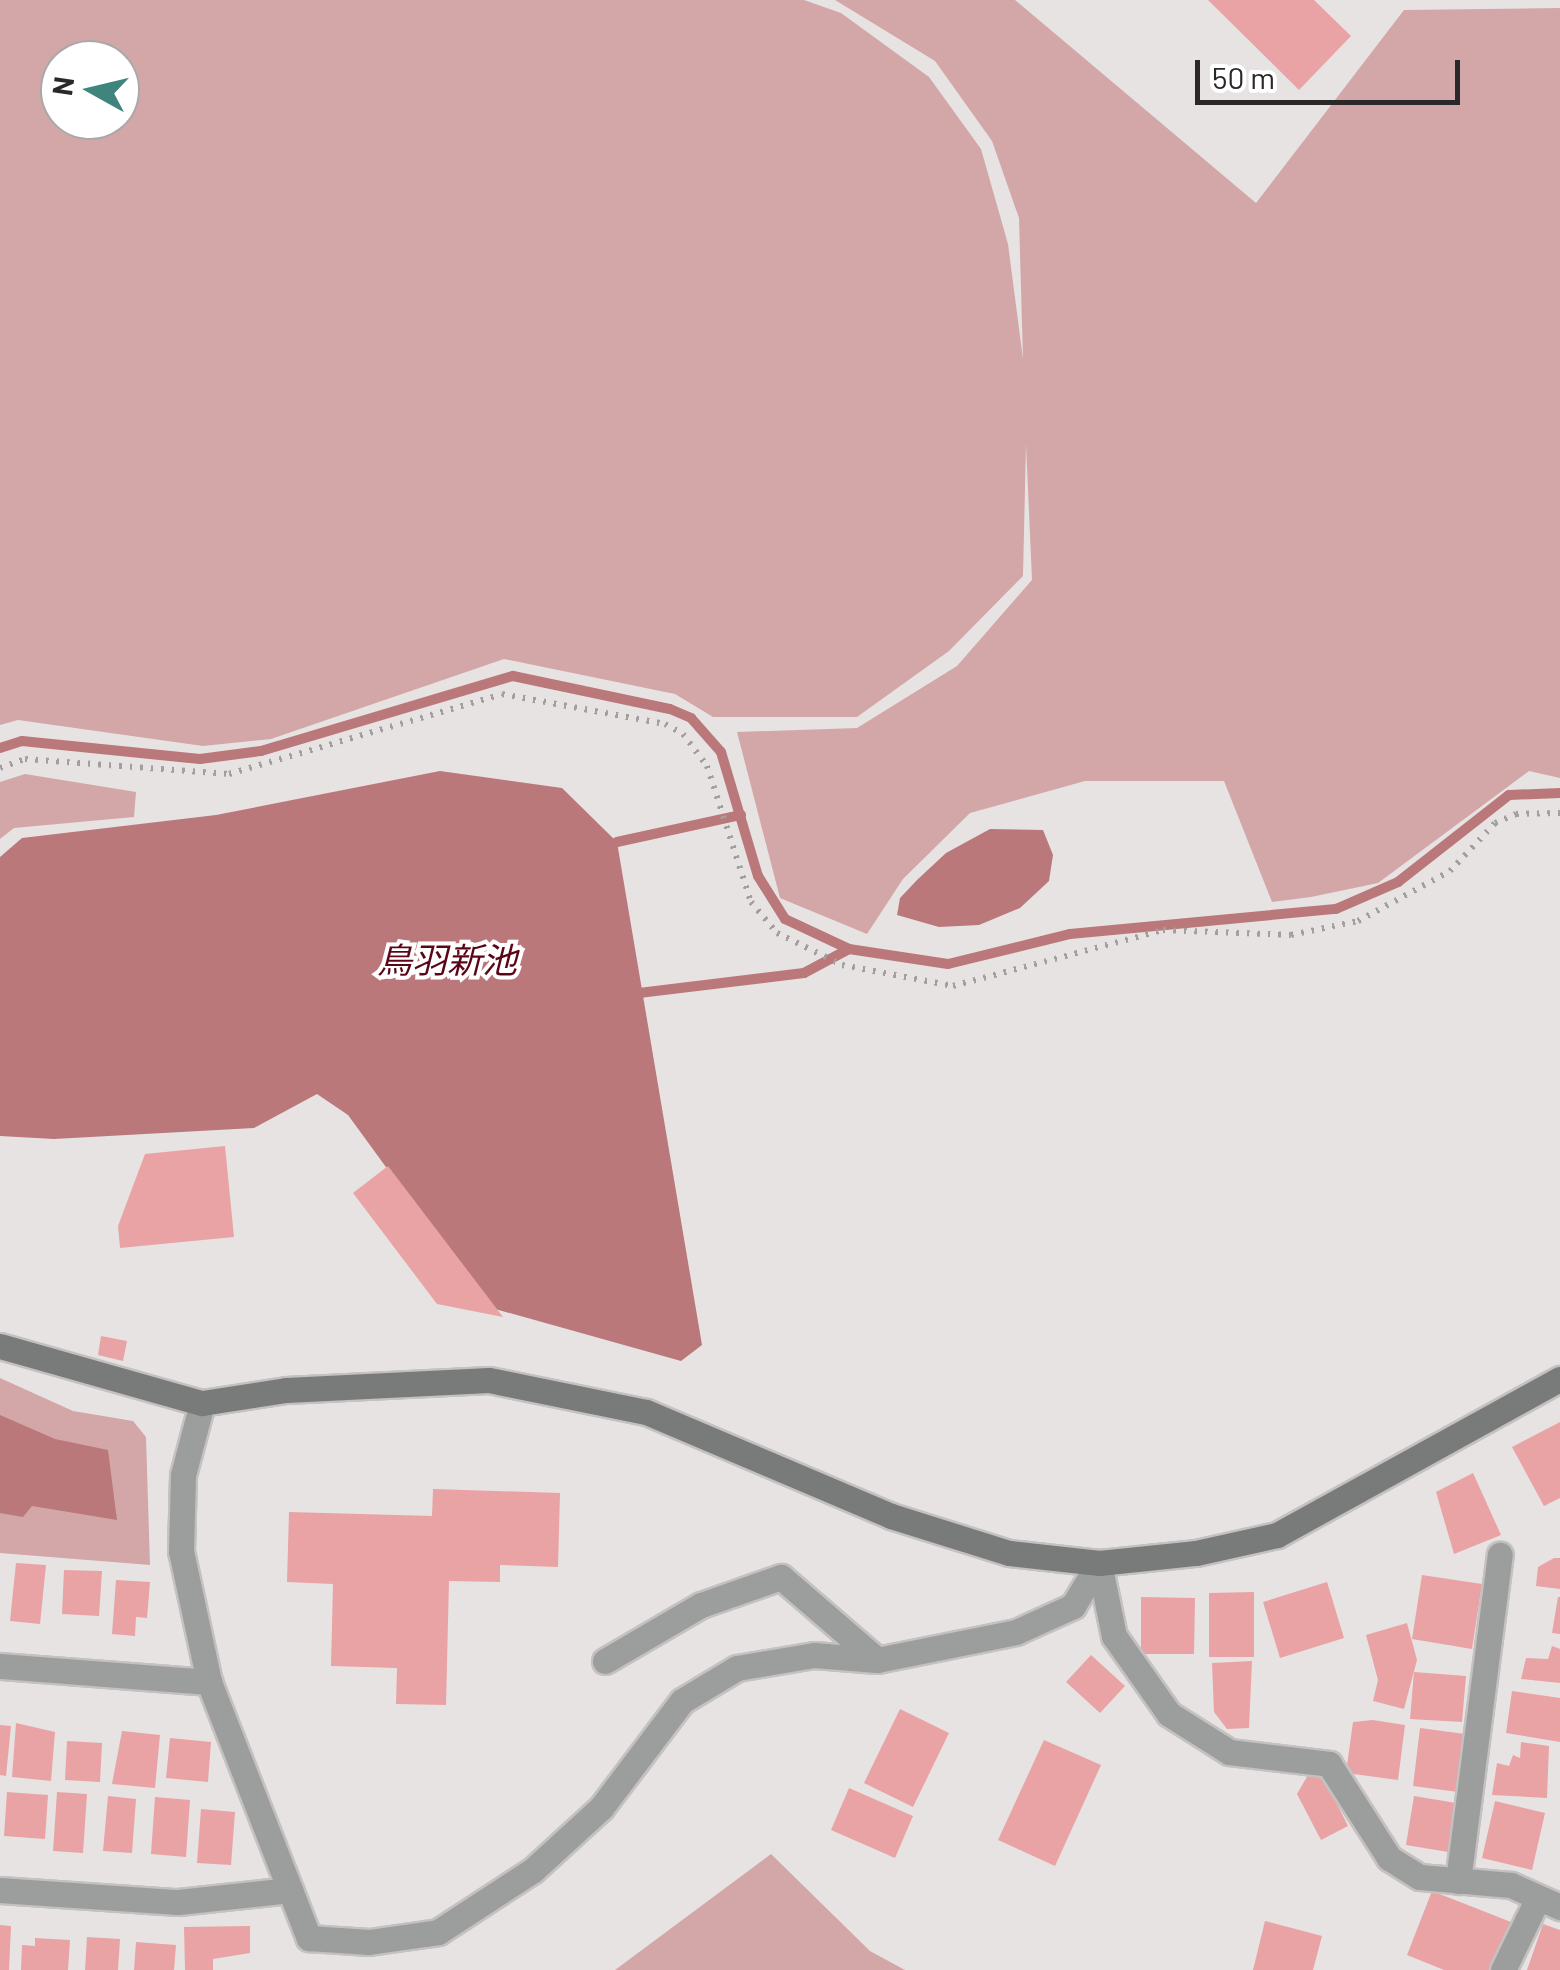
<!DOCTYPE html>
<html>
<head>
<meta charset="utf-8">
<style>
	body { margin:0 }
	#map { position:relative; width:1560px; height:1970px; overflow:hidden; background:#e7e3e3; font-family:Barlow,"Noto Sans JP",sans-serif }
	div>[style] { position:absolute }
	.green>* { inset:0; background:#d3a7a8 }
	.water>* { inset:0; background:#bb787a }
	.stream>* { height:10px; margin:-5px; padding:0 5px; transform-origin:5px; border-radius:5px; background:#bb787a }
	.building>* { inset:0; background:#e9a3a4 }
	.path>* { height:6px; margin-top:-3px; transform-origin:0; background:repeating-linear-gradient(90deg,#a29f9f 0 2.5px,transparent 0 10.5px) }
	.roads { filter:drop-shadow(2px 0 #c5c1c1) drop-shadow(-2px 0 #c5c1c1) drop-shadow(0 2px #c5c1c1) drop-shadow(0 -2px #c5c1c1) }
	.street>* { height:25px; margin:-12.5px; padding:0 12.5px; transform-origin:12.5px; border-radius:12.5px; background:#9c9d9d }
	.secondary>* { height:25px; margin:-12.5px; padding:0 12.5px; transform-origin:12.5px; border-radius:12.5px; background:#797b7b }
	span { translate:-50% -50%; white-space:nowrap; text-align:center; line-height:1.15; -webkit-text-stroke:8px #fff; paint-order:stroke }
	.water-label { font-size:35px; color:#5a0617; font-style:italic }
	.north { position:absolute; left:40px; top:40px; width:100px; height:100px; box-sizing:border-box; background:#fff; border:2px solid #aaa9a9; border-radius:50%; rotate:278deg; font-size:28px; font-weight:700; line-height:40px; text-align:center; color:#2a2828 }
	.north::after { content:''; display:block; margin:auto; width:35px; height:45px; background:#3f857d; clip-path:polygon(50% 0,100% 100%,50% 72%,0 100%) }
	.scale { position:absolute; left:1195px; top:60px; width:265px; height:45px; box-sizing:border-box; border:5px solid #2a2828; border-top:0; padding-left:12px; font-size:30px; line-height:35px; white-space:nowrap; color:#2a2828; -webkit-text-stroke:8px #fff; paint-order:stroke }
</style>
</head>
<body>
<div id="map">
	<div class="green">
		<div style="clip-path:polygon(evenodd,0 0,804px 0,841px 13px,929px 77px,981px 149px,1008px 244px,1023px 359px,1019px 218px,992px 141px,935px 61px,835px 0,1015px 0,1256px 203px,1404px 10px,1560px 8px,1560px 778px,1529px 771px,1378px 883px,1311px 897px,1272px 902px,1224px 781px,1085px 781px,970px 813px,903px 879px,867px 934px,780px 898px,737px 732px,857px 728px,957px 666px,1032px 580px,1026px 444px,1023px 576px,949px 651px,857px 717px,713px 717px,675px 694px,504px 659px,271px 739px,203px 746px,18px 720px,0 725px,0 0,60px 60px,120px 60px,120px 120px,60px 120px,60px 60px)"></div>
		<div style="clip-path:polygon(25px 774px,136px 792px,134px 817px,14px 828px,0 839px,0 782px)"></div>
		<div style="clip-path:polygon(0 1378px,73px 1411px,133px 1421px,146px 1437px,150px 1565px,0 1553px)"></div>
		<div style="clip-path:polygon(771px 1854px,870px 1951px,905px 1970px,615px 1970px)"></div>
	</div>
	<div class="water">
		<div style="clip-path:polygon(440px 771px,562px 788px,617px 842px,702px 1345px,681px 1361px,488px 1307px,348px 1115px,317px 1094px,254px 1128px,54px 1139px,0 1136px,0 857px,22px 838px,216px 815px)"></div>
		<div style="clip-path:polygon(990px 829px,1043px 830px,1053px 855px,1049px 881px,1020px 908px,979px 925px,939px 927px,897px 915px,900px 898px,917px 880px,946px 853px)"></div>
		<div style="clip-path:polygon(0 1415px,55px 1439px,108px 1450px,117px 1520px,32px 1506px,23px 1517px,0 1513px)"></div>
	</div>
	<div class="stream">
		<div style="left:0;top:748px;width:23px;rotate:-18deg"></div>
		<div style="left:22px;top:741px;width:179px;rotate:5.8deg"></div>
		<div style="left:200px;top:759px;width:62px;rotate:-7.5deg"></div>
		<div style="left:261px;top:751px;width:263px;rotate:-16.6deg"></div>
		<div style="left:513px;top:676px;width:160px;rotate:11.9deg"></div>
		<div style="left:670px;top:709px;width:23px;rotate:23deg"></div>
		<div style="left:691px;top:718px;width:45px;rotate:48.6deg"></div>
		<div style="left:721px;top:752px;width:129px;rotate:73.4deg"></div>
		<div style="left:758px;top:876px;width:51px;rotate:57.9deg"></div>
		<div style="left:785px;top:919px;width:71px;rotate:25.1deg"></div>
		<div style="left:849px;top:949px;width:100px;rotate:8.6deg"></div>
		<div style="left:948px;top:964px;width:126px;rotate:-13.8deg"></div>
		<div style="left:1070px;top:934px;width:267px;rotate:-5.4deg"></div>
		<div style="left:1336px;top:909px;width:68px;rotate:-23.5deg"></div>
		<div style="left:1398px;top:882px;width:141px;rotate:-38.1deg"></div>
		<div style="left:1509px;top:795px;width:51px;rotate:-2.2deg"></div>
		<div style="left:617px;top:842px;width:127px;rotate:-12.3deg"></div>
		<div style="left:639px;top:993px;width:166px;rotate:-6.9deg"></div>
		<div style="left:804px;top:973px;width:51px;rotate:-28.1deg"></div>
	</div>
	<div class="building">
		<div style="clip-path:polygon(1208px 0,1314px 0,1351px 36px,1299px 90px)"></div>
		<div style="clip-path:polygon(225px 1146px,234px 1237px,120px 1248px,118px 1226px,145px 1154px)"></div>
		<div style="clip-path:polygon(388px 1166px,503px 1317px,437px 1304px,353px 1193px)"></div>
		<div style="clip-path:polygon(101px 1336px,127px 1341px,123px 1361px,98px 1355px)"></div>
		<div style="clip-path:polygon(1560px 1422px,1560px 1498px,1544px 1506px,1512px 1447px)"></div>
		<div style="clip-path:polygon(1473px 1473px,1501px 1535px,1454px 1554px,1436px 1492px)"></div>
		<div style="clip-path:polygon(433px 1489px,560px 1493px,558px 1567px,500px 1565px,500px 1582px,449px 1581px,446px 1705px,396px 1704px,397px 1668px,331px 1666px,333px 1584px,287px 1582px,289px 1512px,432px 1516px)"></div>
		<div style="clip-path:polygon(1554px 1558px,1560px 1558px,1560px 1589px,1536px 1586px,1538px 1567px)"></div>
		<div style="clip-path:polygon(16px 1563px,46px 1565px,40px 1624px,10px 1621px)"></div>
		<div style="clip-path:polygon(64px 1570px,102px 1571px,99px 1616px,62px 1614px)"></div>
		<div style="clip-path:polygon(1422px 1575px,1482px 1584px,1472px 1649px,1412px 1639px)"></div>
		<div style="clip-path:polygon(116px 1580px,150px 1582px,147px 1618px,136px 1617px,135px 1636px,112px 1634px)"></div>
		<div style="clip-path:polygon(1327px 1582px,1344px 1638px,1280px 1658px,1263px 1602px)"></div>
		<div style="clip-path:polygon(1254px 1592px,1254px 1657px,1209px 1657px,1209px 1593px)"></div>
		<div style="clip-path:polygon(1141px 1597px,1195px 1598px,1194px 1654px,1141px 1654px)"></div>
		<div style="clip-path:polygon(1558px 1597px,1560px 1597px,1560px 1634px,1552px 1633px)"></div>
		<div style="clip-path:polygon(1407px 1623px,1417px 1660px,1404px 1709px,1373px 1701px,1378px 1680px,1366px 1635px)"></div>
		<div style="clip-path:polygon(1552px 1646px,1560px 1649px,1560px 1683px,1521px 1679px,1526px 1658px,1548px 1659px)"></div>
		<div style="clip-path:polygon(1091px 1655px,1125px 1686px,1100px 1713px,1066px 1682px)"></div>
		<div style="clip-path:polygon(1252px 1661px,1249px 1728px,1227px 1729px,1214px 1712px,1212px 1663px)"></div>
		<div style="clip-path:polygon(1414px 1672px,1466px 1676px,1462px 1722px,1410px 1719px)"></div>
		<div style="clip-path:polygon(1512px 1691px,1560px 1698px,1560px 1742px,1506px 1733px)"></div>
		<div style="clip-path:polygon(900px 1709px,949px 1733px,913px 1807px,864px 1783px)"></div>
		<div style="clip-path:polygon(1373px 1720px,1405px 1725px,1398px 1780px,1346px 1773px,1353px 1722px)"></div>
		<div style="clip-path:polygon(16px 1723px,55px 1732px,51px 1781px,12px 1777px)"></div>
		<div style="clip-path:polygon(0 1725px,11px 1726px,6px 1776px,0 1775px)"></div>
		<div style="clip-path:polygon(1420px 1728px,1465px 1734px,1458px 1792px,1413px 1786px)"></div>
		<div style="clip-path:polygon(122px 1731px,160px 1735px,155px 1788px,112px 1784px)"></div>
		<div style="clip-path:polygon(170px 1738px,211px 1742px,208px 1782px,166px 1778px)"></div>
		<div style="clip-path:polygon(1044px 1740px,1101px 1765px,1055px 1866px,998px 1840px)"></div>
		<div style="clip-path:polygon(67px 1741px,102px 1743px,100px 1782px,65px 1780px)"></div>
		<div style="clip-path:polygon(1521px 1742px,1549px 1746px,1547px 1798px,1492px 1795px,1497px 1763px,1509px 1766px,1513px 1755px,1520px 1758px)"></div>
		<div style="clip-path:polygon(1308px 1775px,1324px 1778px,1348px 1826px,1321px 1840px,1297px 1794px)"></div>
		<div style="clip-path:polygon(849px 1788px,913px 1816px,895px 1858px,831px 1830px)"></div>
		<div style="clip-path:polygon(7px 1792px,48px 1795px,45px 1839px,4px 1836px)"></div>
		<div style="clip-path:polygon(57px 1792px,87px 1794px,83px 1853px,53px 1851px)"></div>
		<div style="clip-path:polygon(108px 1796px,136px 1799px,132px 1853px,103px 1851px)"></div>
		<div style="clip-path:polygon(1414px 1796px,1456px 1803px,1448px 1852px,1406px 1845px)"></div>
		<div style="clip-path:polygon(155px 1797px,190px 1800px,186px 1857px,151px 1854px)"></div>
		<div style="clip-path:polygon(1495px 1801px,1545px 1813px,1532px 1870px,1482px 1858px)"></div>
		<div style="clip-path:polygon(201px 1809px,235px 1812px,231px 1865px,197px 1863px)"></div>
		<div style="clip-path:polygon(1432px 1891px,1511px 1922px,1492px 1970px,1444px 1970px,1407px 1955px)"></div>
		<div style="clip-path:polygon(1265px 1921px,1322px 1936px,1313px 1970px,1253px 1970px)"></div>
		<div style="clip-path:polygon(1543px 1924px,1560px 1930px,1560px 1970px,1527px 1970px)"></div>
		<div style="clip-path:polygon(0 1925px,11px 1926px,9px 1970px,0 1970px)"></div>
		<div style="clip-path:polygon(250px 1926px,250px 1953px,213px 1959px,213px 1970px,185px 1970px,184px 1927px)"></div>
		<div style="clip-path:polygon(87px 1937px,120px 1939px,118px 1970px,85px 1970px)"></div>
		<div style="clip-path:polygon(35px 1938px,70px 1940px,68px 1970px,21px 1970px,22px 1945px,35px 1946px)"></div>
		<div style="clip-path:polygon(136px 1942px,176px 1945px,174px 1970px,134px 1970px)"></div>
	</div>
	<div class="path">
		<div style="left:0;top:768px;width:27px;rotate:-20deg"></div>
		<div style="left:25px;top:759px;width:205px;rotate:4.2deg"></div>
		<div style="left:229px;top:774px;width:284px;rotate:-16.3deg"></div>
		<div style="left:502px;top:694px;width:166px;rotate:10.4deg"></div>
		<div style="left:665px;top:724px;width:21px;rotate:29deg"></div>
		<div style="left:683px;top:734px;width:40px;rotate:53deg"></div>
		<div style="left:707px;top:766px;width:143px;rotate:72.1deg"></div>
		<div style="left:751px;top:902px;width:40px;rotate:50deg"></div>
		<div style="left:777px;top:933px;width:72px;rotate:26.2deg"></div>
		<div style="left:842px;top:965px;width:113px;rotate:10.7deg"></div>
		<div style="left:953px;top:986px;width:217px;rotate:-14.9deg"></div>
		<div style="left:1163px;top:930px;width:128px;rotate:2.2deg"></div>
		<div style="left:1291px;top:935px;width:68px;rotate:-11.8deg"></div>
		<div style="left:1358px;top:921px;width:105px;rotate:-28.5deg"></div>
		<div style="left:1450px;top:871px;width:66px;rotate:-46.8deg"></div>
		<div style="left:1495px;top:823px;width:23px;rotate:-23deg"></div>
		<div style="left:1516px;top:814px;width:44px;rotate:-1.3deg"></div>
	</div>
	<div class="roads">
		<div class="street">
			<div style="left:202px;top:1403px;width:74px;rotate:104.8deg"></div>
			<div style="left:183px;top:1475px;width:76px;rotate:91.5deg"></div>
			<div style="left:181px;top:1551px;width:134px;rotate:77.9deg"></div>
			<div style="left:209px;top:1682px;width:275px;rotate:68.7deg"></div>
			<div style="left:309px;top:1938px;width:60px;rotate:3.8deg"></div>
			<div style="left:369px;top:1942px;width:70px;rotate:-8.2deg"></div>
			<div style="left:438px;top:1932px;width:113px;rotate:-33.1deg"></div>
			<div style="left:533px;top:1870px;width:92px;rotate:-42.4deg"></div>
			<div style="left:601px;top:1808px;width:134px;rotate:-52.9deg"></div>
			<div style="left:682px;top:1701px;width:64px;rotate:-31deg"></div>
			<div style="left:737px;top:1668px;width:78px;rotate:-9.6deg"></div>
			<div style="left:814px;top:1655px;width:63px;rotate:4.5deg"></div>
			<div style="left:877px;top:1660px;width:142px;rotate:-11.4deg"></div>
			<div style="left:1016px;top:1632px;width:63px;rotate:-24.5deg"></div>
			<div style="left:1073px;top:1606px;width:50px;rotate:-58.8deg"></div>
			<div style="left:1099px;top:1563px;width:75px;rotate:78.4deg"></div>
			<div style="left:1114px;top:1636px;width:95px;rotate:54.8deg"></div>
			<div style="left:1169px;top:1714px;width:71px;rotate:32.3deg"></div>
			<div style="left:1229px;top:1752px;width:101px;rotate:6.8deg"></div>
			<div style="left:1329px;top:1764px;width:112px;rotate:57.4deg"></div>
			<div style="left:1389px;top:1858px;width:36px;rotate:32deg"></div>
			<div style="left:1420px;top:1877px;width:91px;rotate:5deg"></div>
			<div style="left:1511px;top:1885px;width:54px;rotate:24.2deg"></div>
			<div style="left:605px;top:1661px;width:111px;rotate:-30.3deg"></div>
			<div style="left:701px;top:1605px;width:85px;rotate:-19.3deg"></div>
			<div style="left:781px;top:1577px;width:127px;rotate:40.8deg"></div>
			<div style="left:0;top:1666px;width:210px;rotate:4.4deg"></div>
			<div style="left:1458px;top:1881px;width:329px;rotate:-82.7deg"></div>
			<div style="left:0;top:1890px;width:178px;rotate:3.9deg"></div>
			<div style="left:178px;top:1902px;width:113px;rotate:-6.1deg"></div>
			<div style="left:1503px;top:1970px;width:80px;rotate:-64.1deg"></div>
		</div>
		<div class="secondary">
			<div style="left:0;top:1346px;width:210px;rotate:15.8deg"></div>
			<div style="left:202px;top:1403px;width:85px;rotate:-8.8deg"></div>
			<div style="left:286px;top:1390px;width:203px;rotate:-2.8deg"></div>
			<div style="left:489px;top:1380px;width:160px;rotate:11.5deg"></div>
			<div style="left:646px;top:1412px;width:266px;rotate:23deg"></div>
			<div style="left:891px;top:1516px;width:124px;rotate:17.4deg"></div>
			<div style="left:1009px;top:1553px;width:91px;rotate:6.3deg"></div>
			<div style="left:1099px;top:1563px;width:98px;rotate:-5.9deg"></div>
			<div style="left:1196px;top:1553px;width:83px;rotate:-12.5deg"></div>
			<div style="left:1277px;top:1535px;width:323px;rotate:-28.9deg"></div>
		</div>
	</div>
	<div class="water-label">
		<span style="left:447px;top:959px">鳥羽新池</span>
	</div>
	<div class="north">N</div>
	<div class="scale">50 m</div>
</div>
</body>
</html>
